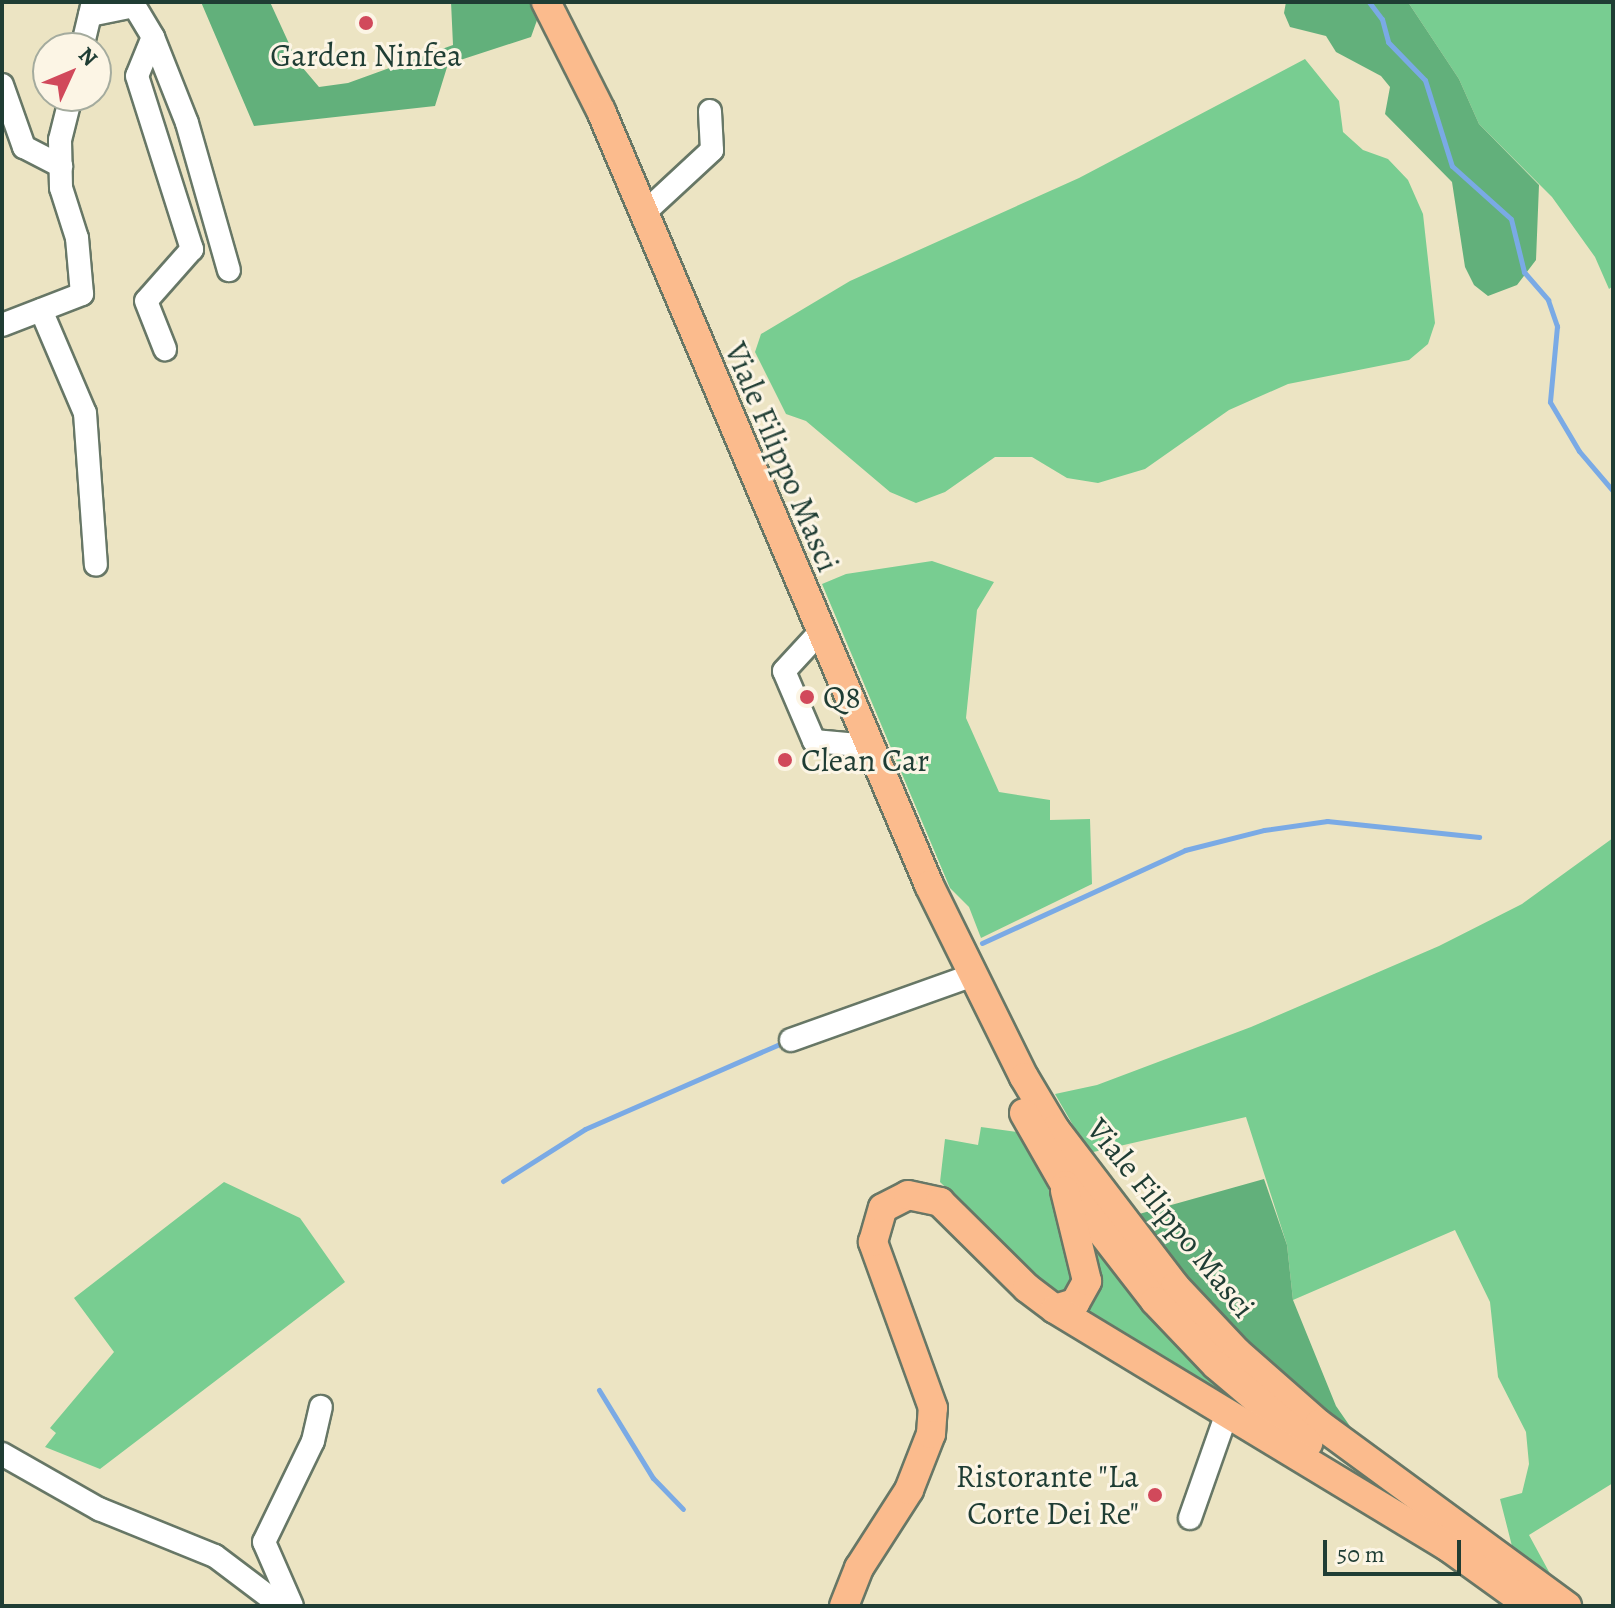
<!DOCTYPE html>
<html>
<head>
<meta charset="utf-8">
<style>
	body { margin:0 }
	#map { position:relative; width:1615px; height:1608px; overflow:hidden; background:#ece4c3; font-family:Alegreya,serif }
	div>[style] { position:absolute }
	.green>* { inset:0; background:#78cd91 }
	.forest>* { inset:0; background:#62b07b }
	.stream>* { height:5px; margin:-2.5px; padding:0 2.5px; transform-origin:2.5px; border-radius:2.5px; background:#7aaae5 }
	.roads { filter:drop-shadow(2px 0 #677766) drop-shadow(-2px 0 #677766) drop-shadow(0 2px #677766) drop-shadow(0 -2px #677766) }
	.minor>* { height:22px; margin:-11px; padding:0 11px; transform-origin:11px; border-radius:11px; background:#fff }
	.major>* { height:28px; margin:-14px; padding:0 14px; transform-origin:14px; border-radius:14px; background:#fbbb8d }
	.dots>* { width:22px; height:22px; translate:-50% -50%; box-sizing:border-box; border:4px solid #fcf5e5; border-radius:50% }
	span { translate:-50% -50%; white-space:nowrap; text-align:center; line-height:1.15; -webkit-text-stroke:6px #fcf5e5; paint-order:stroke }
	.poi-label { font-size:32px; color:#1f3d34 }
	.left { translate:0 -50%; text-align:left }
	.right { translate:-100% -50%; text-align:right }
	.street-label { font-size:32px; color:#1f3d34 }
	.frame { position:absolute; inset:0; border:4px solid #1f3d34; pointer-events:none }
	.north { position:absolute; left:32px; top:32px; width:80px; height:80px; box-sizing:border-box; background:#fcf5e5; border:2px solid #a4ab9e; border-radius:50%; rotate:46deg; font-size:22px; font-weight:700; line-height:32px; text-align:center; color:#1f3d34 }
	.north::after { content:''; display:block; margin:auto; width:28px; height:36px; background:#d1495b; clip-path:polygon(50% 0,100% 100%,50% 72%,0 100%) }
	.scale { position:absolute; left:1323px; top:1540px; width:138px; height:36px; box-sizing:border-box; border:4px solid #1f3d34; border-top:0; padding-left:10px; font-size:24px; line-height:28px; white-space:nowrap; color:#1f3d34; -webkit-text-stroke:6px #fcf5e5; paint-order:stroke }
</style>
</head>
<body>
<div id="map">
	<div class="green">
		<div style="clip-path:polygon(1408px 2px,1613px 2px,1613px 286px,1609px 289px,1595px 257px,1552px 197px,1479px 124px,1459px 79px)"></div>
		<div style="clip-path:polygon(1305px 59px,1339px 101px,1343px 132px,1363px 150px,1388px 159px,1408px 180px,1423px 214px,1435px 323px,1428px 344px,1409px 360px,1288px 384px,1229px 410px,1145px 469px,1098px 483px,1067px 478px,1032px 457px,995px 457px,945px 492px,916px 503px,890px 492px,806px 421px,786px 414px,755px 352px,761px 334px,850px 281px,1079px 178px)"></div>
		<div style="clip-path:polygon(932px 561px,994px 582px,977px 610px,966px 718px,999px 792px,1050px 800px,1050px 820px,1090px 819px,1092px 884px,981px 938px,969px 907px,950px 888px,822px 584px,846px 574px)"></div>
		<div style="clip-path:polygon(1613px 838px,1613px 1483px,1529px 1535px,1554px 1581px,1512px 1546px,1500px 1499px,1522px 1493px,1529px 1464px,1526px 1432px,1498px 1377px,1490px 1302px,1455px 1230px,1293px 1300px,1287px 1245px,1246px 1117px,1089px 1153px,1055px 1094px,1097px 1085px,1251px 1027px,1439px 946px,1522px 904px)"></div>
		<div style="clip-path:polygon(981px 1127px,1017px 1132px,1042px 1173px,1080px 1270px,1069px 1291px,1054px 1293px,940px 1182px,945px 1139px,978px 1145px)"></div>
		<div style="clip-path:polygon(224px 1182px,300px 1218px,345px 1282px,100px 1469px,45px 1447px,56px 1433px,50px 1428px,114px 1352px,74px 1298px)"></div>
		<div style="clip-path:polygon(1086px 1236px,1255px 1416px,1078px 1307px)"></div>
	</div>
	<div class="forest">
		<div style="clip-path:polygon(201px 2px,270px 2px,297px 61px,319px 87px,348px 83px,453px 45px,451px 2px,536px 2px,541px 9px,531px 37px,448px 64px,435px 106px,254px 126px)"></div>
		<div style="clip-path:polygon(1286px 2px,1408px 2px,1459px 79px,1479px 124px,1539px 185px,1536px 260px,1517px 285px,1488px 296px,1474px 285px,1465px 267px,1452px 182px,1385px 114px,1390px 87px,1381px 76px,1336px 52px,1326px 36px,1290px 27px,1284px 13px)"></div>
		<div style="clip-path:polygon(1264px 1179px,1287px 1245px,1293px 1300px,1336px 1406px,1363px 1445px,1193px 1293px,1132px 1216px)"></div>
	</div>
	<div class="stream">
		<div style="left:1369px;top:2px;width:21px;rotate:53deg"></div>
		<div style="left:1382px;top:19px;width:24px;rotate:75deg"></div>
		<div style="left:1388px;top:42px;width:53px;rotate:45.8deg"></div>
		<div style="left:1425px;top:80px;width:90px;rotate:72.6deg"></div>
		<div style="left:1452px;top:166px;width:79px;rotate:41.9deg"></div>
		<div style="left:1511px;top:219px;width:55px;rotate:76.2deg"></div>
		<div style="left:1524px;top:272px;width:37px;rotate:49deg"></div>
		<div style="left:1548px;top:300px;width:28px;rotate:71deg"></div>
		<div style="left:1557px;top:326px;width:76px;rotate:95.3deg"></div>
		<div style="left:1550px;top:402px;width:57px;rotate:59.4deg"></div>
		<div style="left:1579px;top:451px;width:52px;rotate:49.6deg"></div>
		<div style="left:982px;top:943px;width:223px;rotate:-24.6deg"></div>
		<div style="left:1185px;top:850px;width:81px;rotate:-14.2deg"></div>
		<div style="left:1264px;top:830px;width:64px;rotate:-8.1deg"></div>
		<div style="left:1327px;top:821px;width:153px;rotate:6deg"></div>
		<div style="left:503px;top:1181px;width:97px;rotate:-32.4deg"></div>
		<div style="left:585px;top:1129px;width:215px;rotate:-23.6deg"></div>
		<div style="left:599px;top:1390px;width:103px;rotate:58.5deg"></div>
		<div style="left:653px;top:1478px;width:43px;rotate:45.9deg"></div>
	</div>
	<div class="roads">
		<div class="minor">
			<div style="left:132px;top:2px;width:41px;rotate:59deg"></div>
			<div style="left:153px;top:37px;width:92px;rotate:68.4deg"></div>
			<div style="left:187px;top:123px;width:153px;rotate:74.1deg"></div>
			<div style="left:90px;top:15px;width:45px;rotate:-11.6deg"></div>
			<div style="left:153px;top:37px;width:42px;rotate:112.3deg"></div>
			<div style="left:137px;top:76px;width:182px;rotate:72.4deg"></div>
			<div style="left:192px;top:249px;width:69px;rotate:131.5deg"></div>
			<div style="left:146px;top:301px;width:52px;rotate:68.4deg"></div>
			<div style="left:82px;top:48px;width:47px;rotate:-76.6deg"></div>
			<div style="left:2px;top:85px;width:66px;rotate:70.5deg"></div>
			<div style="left:24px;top:147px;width:42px;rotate:27.2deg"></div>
			<div style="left:643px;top:214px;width:94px;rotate:-42.8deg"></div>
			<div style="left:712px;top:150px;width:39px;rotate:-93deg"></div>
			<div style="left:41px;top:310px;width:112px;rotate:66.9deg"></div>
			<div style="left:85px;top:413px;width:152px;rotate:85.9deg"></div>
			<div style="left:2px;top:325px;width:86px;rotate:-21.2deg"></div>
			<div style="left:82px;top:294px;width:56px;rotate:-95.1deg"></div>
			<div style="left:77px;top:238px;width:52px;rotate:-107.7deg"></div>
			<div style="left:61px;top:188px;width:48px;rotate:-91.2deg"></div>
			<div style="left:60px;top:140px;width:45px;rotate:-76deg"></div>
			<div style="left:820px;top:632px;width:53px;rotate:132.7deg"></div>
			<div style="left:784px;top:671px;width:76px;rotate:66.8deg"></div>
			<div style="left:814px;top:741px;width:55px;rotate:5.2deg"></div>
			<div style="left:791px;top:1040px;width:194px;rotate:-19.6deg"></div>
			<div style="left:2px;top:1454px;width:112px;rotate:29.6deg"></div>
			<div style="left:99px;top:1509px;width:125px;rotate:22.1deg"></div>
			<div style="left:215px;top:1556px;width:83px;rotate:37.1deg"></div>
			<div style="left:1190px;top:1518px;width:111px;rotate:-70.6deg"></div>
			<div style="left:292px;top:1606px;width:70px;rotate:-113.6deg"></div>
			<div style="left:264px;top:1542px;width:112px;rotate:-64.1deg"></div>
			<div style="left:313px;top:1441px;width:35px;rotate:-77deg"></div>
		</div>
		<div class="major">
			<div style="left:546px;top:2px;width:122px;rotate:63.2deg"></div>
			<div style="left:601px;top:111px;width:841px;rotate:67.03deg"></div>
			<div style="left:929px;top:885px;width:214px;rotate:63.7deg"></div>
			<div style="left:1024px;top:1077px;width:61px;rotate:59.2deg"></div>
			<div style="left:1055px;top:1129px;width:198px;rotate:52.6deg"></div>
			<div style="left:1175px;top:1286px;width:91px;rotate:46.8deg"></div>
			<div style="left:1237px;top:1352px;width:109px;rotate:41.3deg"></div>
			<div style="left:1319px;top:1424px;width:308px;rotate:36.3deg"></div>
			<div style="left:1024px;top:1113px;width:83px;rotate:60.3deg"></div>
			<div style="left:1065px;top:1185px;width:147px;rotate:52.2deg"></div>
			<div style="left:1155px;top:1301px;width:88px;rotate:46.4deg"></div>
			<div style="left:1216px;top:1365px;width:121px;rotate:40.3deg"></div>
			<div style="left:1055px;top:1309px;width:21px;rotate:-17deg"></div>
			<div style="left:1075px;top:1303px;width:25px;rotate:-61deg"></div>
			<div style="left:1087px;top:1281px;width:93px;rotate:-103.7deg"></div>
			<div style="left:1434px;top:1537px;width:118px;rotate:35.7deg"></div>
			<div style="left:844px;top:1606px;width:41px;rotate:-68.5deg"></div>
			<div style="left:859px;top:1568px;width:93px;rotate:-57.3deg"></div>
			<div style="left:909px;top:1490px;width:60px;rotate:-68.6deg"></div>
			<div style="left:931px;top:1434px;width:26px;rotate:-86deg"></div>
			<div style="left:933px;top:1408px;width:177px;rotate:-109.9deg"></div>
			<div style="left:873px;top:1242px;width:35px;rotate:-74deg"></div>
			<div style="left:883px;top:1208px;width:28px;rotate:-27deg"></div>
			<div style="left:908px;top:1195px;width:33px;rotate:12deg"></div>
			<div style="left:940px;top:1202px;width:122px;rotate:44.7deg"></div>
			<div style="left:1027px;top:1288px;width:35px;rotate:37deg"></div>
			<div style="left:1055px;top:1309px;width:461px;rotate:31.2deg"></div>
		</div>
	</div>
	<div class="dots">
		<div style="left:366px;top:23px;background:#d1495b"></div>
		<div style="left:807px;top:697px;background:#d1495b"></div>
		<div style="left:785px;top:760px;background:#d1495b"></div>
		<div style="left:1155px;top:1495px;background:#d1495b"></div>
	</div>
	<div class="poi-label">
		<span style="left:366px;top:55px">Garden Ninfea</span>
		<span class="left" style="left:823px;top:697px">Q8</span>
		<span class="left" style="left:801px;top:760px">Clean Car</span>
		<span class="right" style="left:1139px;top:1495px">Ristorante "La<br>Corte Dei Re"</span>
	</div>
	<div class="street-label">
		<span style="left:782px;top:457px;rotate:67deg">Viale Filippo Masci</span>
		<span style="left:1171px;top:1218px;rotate:51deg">Viale Filippo Masci</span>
	</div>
	<div class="frame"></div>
	<div class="north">N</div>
	<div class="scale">50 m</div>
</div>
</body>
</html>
